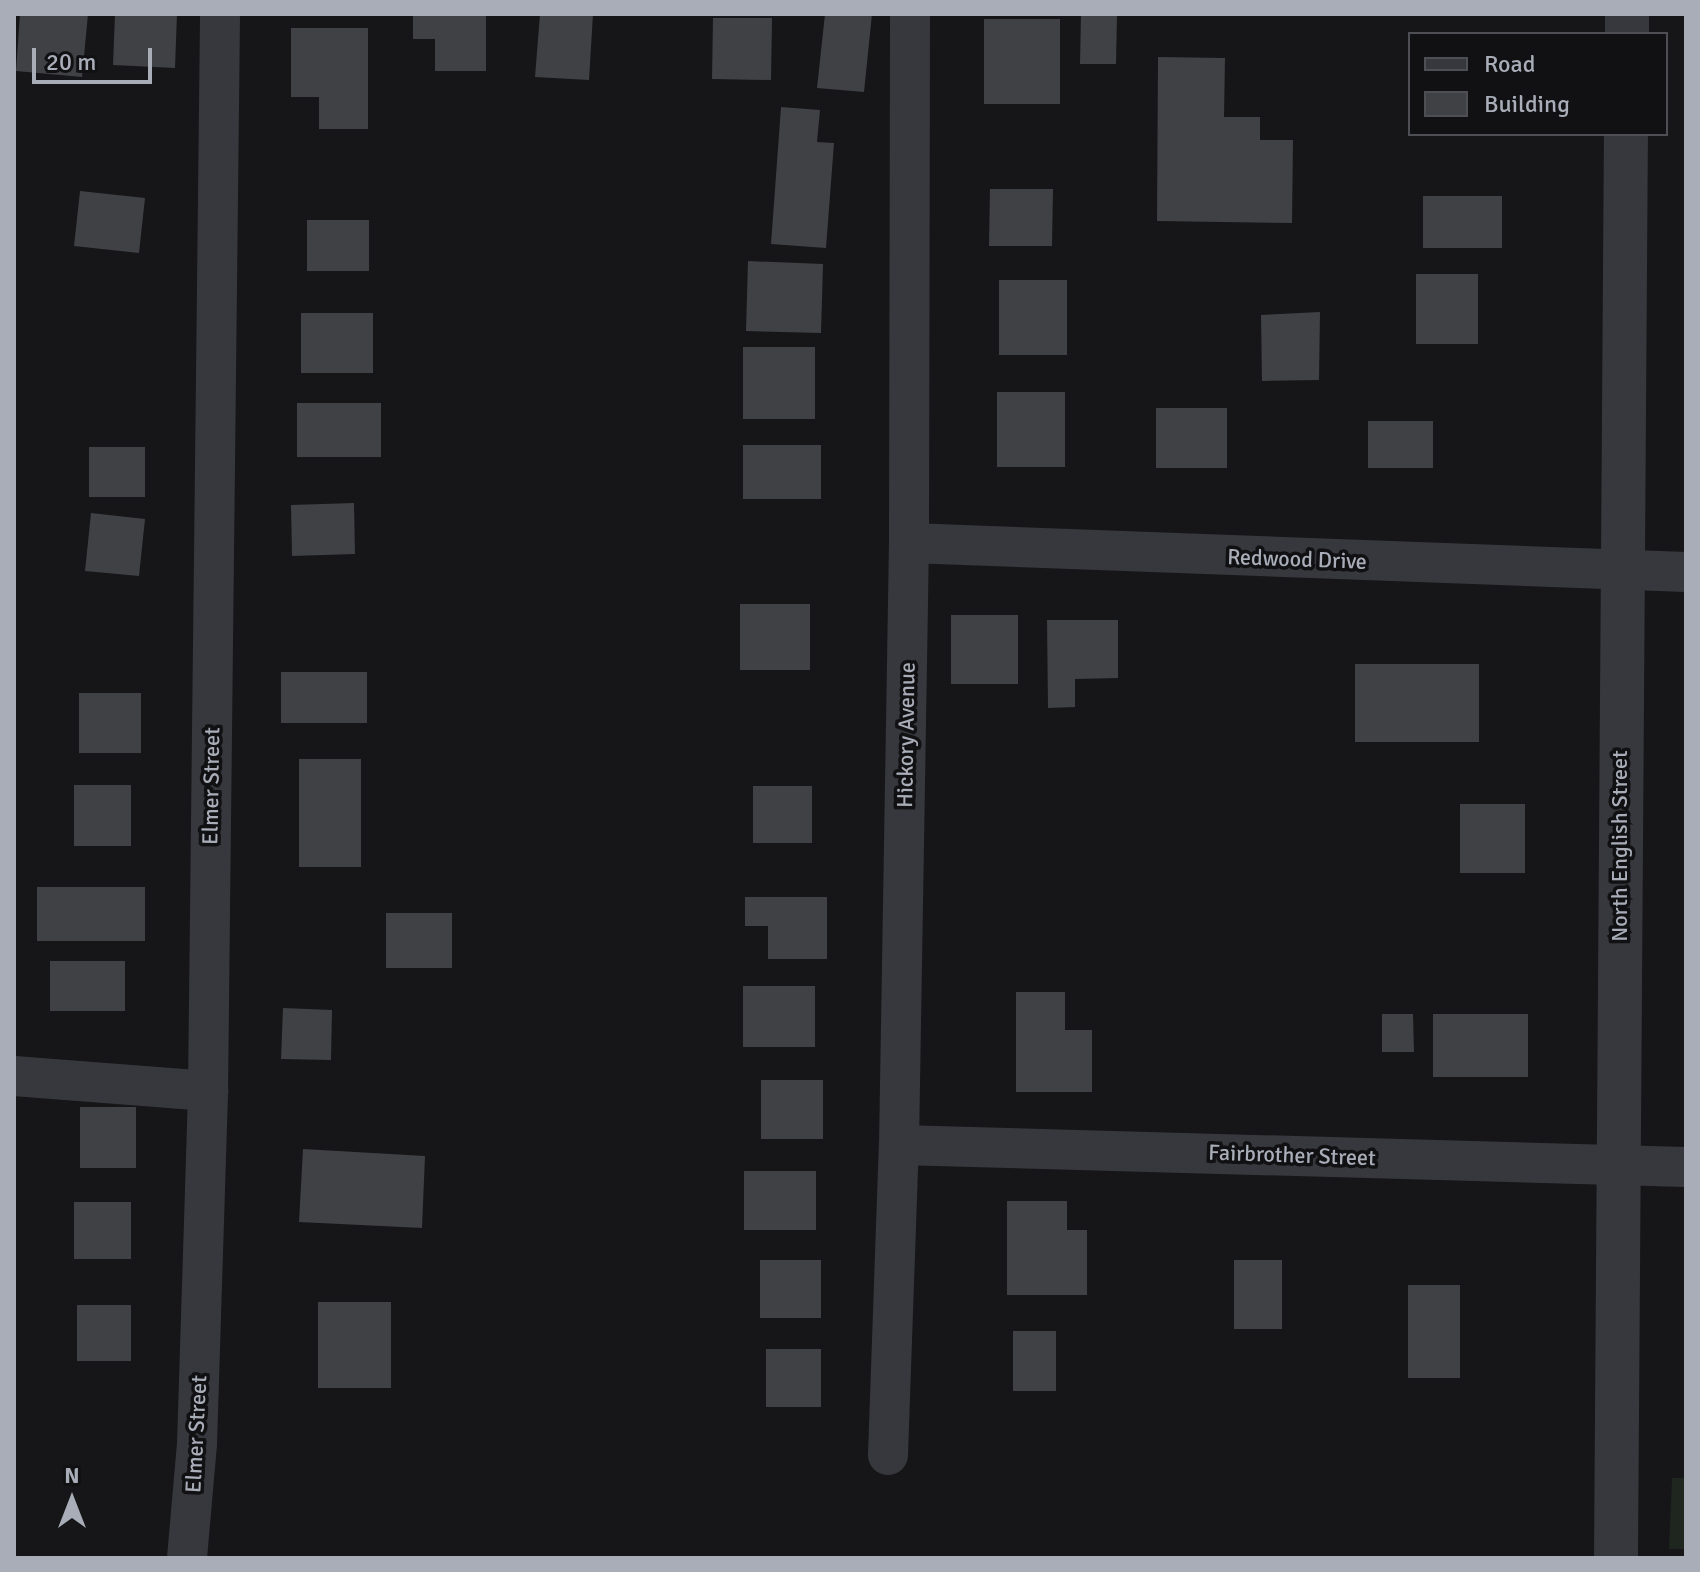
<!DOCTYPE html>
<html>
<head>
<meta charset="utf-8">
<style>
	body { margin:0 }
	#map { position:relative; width:1700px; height:1572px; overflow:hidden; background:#161618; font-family:Signika,sans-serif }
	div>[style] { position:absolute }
	.green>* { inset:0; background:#1e261f }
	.building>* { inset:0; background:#404145 }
	.minor>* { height:40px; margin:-20px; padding:0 20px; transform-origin:20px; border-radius:20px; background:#37383d }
	.tertiary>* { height:44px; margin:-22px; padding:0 22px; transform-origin:22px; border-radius:22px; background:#37383d }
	span { translate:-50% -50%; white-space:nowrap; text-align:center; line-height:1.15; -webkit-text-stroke:7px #111113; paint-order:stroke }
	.street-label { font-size:22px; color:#a8adb8 }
	.frame { position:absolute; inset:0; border:16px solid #a8adb8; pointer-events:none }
	.legend { position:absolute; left:1408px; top:32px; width:260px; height:104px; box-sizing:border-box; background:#111113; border:2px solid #4d4f55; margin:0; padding:10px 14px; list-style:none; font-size:24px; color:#a8adb8 }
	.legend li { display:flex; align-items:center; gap:16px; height:40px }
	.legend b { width:40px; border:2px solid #4d4f55 }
	.north { position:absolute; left:32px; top:1460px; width:80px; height:80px; -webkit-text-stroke:6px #111113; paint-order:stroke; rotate:0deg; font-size:22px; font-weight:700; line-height:32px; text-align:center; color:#a8adb8 }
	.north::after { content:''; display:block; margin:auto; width:28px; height:36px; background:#a8adb8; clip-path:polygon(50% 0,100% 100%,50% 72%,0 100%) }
	.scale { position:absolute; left:32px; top:48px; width:120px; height:36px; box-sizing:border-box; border:4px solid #a8adb8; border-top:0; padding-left:10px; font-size:24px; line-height:28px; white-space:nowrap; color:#a8adb8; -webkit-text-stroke:6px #111113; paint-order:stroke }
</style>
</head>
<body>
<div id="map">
	<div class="green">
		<div style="clip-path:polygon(1672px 1478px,1686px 1478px,1686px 1549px,1669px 1549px)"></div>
	</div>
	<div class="building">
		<div style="clip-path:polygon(20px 14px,88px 14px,82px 77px,16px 71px)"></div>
		<div style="clip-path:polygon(115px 14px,177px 14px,175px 68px,113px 65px)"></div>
		<div style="clip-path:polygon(413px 14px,486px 14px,486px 71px,435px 71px,435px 39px,413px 39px)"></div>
		<div style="clip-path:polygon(540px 14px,593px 14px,589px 80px,535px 77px)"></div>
		<div style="clip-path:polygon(825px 14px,872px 14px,864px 92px,817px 88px)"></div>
		<div style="clip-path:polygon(1081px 14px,1117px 14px,1116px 64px,1080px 64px)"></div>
		<div style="clip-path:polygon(713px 18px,772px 18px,771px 80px,712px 79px)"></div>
		<div style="clip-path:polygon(984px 19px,1060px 19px,1060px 104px,984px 104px)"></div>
		<div style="clip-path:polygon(291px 28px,368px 28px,368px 129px,319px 129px,319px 97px,291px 97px)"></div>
		<div style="clip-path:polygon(1158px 57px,1225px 58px,1224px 117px,1260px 117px,1260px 140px,1293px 140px,1292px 223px,1157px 221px)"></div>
		<div style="clip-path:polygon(781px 107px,820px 110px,817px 142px,834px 143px,826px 248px,771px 244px)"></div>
		<div style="clip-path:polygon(990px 189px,1053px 189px,1052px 246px,989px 246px)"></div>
		<div style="clip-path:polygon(80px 191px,145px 198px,139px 253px,74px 246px)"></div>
		<div style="clip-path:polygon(1423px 196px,1502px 196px,1502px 248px,1423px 248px)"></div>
		<div style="clip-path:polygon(307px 220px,369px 220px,369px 271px,307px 271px)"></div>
		<div style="clip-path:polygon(748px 261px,823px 264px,821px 333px,746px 331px)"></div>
		<div style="clip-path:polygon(1416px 274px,1478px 274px,1478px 344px,1416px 344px)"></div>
		<div style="clip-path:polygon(999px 280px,1067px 280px,1067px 355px,999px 355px)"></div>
		<div style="clip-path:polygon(1320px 312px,1319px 380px,1262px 381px,1261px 315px)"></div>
		<div style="clip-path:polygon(301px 313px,373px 313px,373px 373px,301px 373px)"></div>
		<div style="clip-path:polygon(743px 347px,815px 347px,815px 419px,743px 419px)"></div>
		<div style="clip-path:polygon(997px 392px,1065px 392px,1065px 467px,997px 467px)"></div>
		<div style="clip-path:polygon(297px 403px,381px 403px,381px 457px,297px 457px)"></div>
		<div style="clip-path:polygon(1156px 408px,1227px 408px,1227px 468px,1156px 468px)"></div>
		<div style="clip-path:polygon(1368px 421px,1433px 421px,1433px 468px,1368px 468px)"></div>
		<div style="clip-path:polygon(743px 445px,821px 445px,821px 499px,743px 499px)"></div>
		<div style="clip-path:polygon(89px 447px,145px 447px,145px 497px,89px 497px)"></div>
		<div style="clip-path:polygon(354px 503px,355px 554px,292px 556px,291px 505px)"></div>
		<div style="clip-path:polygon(91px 513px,145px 519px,139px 576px,85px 571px)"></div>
		<div style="clip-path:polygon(740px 604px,810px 604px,810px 670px,740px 670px)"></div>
		<div style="clip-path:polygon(951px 615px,1018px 615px,1018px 684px,951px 684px)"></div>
		<div style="clip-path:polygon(1047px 620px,1118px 620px,1118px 678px,1075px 679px,1075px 707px,1048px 708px)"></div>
		<div style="clip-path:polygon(1355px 664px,1479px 664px,1479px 742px,1355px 742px)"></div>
		<div style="clip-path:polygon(281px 672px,367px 672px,367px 723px,281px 723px)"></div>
		<div style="clip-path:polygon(79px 693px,141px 693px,141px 753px,79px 753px)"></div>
		<div style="clip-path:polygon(299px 759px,361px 759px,361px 867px,299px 867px)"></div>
		<div style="clip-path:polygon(74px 785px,131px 785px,131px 846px,74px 846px)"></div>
		<div style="clip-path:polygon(753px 786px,812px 786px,812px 843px,753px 843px)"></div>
		<div style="clip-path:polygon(1460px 804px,1525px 804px,1525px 873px,1460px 873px)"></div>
		<div style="clip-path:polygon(37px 887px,145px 887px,145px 941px,37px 941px)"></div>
		<div style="clip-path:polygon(745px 897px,827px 897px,827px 959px,768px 959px,768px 926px,745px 926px)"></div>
		<div style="clip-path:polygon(386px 913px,452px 913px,452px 968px,386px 968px)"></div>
		<div style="clip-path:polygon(50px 961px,125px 961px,125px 1011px,50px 1011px)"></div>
		<div style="clip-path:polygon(743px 986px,815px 986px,815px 1047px,743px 1047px)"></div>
		<div style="clip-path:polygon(1016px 992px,1065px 992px,1065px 1030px,1092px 1030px,1092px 1092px,1016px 1092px)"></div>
		<div style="clip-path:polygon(283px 1008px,332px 1010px,331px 1060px,281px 1059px)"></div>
		<div style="clip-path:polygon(1382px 1014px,1413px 1014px,1414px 1052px,1382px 1052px)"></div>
		<div style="clip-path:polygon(1433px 1014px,1528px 1014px,1528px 1077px,1433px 1077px)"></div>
		<div style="clip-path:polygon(761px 1080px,823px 1080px,823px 1139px,761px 1139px)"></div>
		<div style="clip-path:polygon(80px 1107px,136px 1107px,136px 1168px,80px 1168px)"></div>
		<div style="clip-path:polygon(303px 1149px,425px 1156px,422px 1228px,299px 1222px)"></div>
		<div style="clip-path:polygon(744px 1171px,816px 1171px,816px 1230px,744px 1230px)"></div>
		<div style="clip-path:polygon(1007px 1201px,1067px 1201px,1067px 1230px,1087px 1230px,1087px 1295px,1007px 1295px)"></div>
		<div style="clip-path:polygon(74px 1202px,131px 1202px,131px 1259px,74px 1259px)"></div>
		<div style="clip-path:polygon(760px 1260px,821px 1260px,821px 1318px,760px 1318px)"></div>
		<div style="clip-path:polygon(1234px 1260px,1282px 1260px,1282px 1329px,1234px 1329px)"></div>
		<div style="clip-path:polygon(1408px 1285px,1460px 1285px,1460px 1378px,1408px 1378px)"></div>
		<div style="clip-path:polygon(318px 1302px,391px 1302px,391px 1388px,318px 1388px)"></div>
		<div style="clip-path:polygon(77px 1305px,131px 1305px,131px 1361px,77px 1361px)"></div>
		<div style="clip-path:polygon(1013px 1331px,1056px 1331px,1056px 1391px,1013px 1391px)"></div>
		<div style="clip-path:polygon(766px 1349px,821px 1349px,821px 1407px,766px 1407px)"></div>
	</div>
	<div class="minor">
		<div style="left:909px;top:543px;width:778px;rotate:2.14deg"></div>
		<div style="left:14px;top:1076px;width:195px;rotate:4.4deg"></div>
		<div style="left:899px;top:1145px;width:787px;rotate:1.6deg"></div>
		<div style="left:888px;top:1455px;width:310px;rotate:-88deg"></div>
		<div style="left:899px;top:1145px;width:602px;rotate:-89.05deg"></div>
		<div style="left:909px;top:543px;width:529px;rotate:-89.89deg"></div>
		<div style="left:187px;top:1558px;width:114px;rotate:-85deg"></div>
		<div style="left:197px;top:1444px;width:353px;rotate:-88.2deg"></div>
		<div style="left:208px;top:1091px;width:1077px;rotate:-89.36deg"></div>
	</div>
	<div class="tertiary">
		<div style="left:1627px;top:34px;width:20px;rotate:-90deg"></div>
		<div style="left:1616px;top:1558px;width:1424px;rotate:-89.6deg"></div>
	</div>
	<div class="street-label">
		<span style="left:1297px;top:559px;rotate:2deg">Redwood Drive</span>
		<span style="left:906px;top:735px;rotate:-89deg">Hickory Avenue</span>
		<span style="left:211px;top:786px;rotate:-89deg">Elmer Street</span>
		<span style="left:1620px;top:846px;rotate:-90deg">North English Street</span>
		<span style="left:1292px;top:1155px;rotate:2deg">Fairbrother Street</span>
		<span style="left:196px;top:1434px;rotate:-87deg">Elmer Street</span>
	</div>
	<div class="frame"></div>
	<ul class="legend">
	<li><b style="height:10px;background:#37383d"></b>Road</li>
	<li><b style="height:22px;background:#404145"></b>Building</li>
	</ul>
	<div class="north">N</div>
	<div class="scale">20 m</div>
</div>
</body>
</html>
